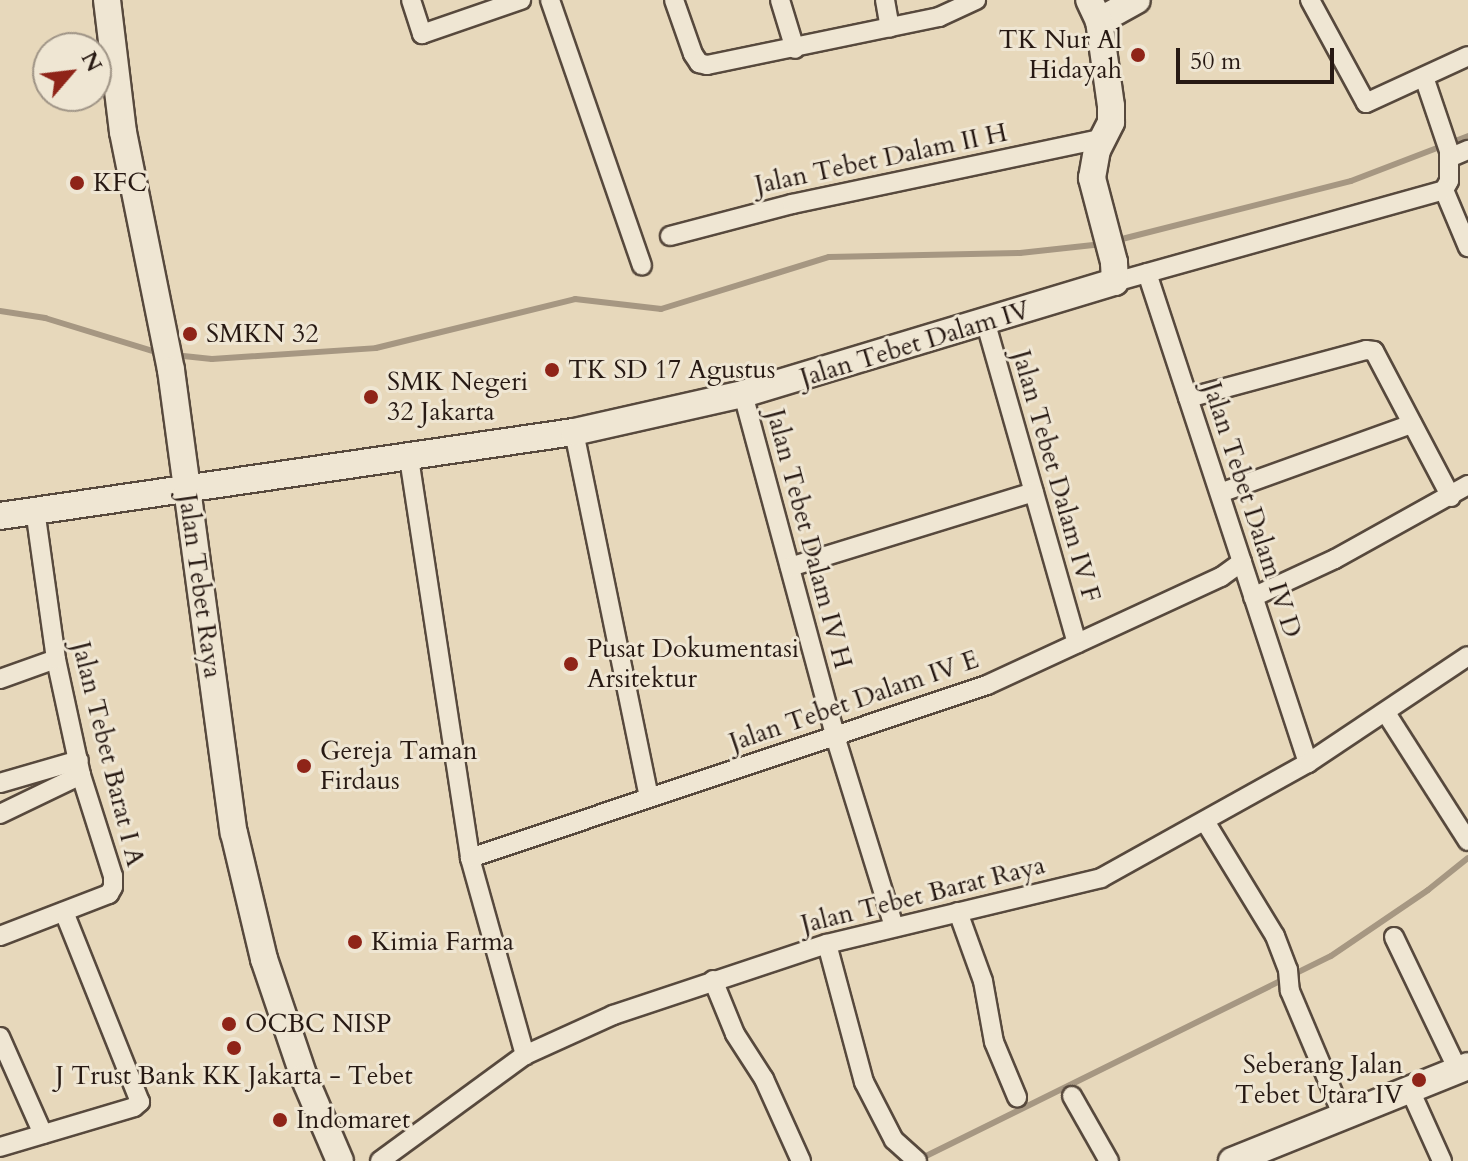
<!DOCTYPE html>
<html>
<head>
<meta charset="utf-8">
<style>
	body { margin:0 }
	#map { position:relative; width:1468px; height:1161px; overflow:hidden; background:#e7d8bb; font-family:Cardo,serif }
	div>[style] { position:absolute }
	.stream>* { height:6px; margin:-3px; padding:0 3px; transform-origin:3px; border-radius:3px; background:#a69782 }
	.roads { filter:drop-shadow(2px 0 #57493d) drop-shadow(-2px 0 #57493d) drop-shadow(0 2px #57493d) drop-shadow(0 -2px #57493d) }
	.street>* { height:18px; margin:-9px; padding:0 9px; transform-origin:9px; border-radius:9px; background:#efe6d3 }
	.secondary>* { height:26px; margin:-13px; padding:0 13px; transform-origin:13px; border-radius:13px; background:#efe6d3 }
	.dots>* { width:22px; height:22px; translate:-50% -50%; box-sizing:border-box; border:4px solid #efe6d3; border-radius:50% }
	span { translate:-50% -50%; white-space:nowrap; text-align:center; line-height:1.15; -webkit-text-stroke:6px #efe6d3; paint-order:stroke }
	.poi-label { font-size:26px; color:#271913 }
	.right { translate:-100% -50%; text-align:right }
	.left { translate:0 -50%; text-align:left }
	.street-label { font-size:26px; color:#271913 }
	.north { position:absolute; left:32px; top:32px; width:80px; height:80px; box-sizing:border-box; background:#efe6d3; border:2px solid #9f9486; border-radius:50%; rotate:62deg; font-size:22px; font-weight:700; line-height:32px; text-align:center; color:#271913 }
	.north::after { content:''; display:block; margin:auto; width:28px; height:36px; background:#8f2418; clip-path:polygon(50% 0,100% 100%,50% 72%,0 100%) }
	.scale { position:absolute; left:1176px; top:48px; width:158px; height:36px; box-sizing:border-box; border:4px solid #271913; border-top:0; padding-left:10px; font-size:24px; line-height:28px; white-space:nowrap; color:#271913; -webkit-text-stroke:6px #efe6d3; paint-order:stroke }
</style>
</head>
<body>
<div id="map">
	<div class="stream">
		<div style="left:1114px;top:241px;width:244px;rotate:-14.2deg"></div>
		<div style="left:1351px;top:181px;width:125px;rotate:-21deg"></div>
		<div style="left:0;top:311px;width:46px;rotate:8.8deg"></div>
		<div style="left:45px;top:318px;width:119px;rotate:17.1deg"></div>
		<div style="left:174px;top:355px;width:38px;rotate:6deg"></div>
		<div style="left:212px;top:359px;width:164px;rotate:-3.8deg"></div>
		<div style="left:376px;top:348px;width:205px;rotate:-13.8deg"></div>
		<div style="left:575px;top:299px;width:87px;rotate:6.6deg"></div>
		<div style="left:661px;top:309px;width:176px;rotate:-17.2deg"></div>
		<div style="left:829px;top:257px;width:191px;rotate:-1.2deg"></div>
		<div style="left:1020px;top:253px;width:83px;rotate:-6.2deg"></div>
		<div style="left:920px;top:1159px;width:458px;rotate:-26.3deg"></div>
		<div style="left:1331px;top:956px;width:117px;rotate:-34.2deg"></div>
		<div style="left:1428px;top:890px;width:51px;rotate:-38.7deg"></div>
	</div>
	<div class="roads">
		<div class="street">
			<div style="left:411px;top:0;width:36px;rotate:72deg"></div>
			<div style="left:422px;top:34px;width:105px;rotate:-19deg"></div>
			<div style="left:550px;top:0;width:281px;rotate:70.9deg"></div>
			<div style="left:674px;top:0;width:57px;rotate:70.6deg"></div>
			<div style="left:693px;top:54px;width:11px;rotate:56deg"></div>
			<div style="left:699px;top:63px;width:8px;rotate:14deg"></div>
			<div style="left:707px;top:65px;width:237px;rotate:-11.7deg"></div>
			<div style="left:939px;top:17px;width:41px;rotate:-24.7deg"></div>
			<div style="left:780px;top:0;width:51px;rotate:73deg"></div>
			<div style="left:885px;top:0;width:28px;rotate:80deg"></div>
			<div style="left:1310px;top:0;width:117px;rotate:61.5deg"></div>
			<div style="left:1366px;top:103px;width:112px;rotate:-24.7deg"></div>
			<div style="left:1424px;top:77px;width:78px;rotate:71.3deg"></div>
			<div style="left:1449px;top:151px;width:30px;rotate:90deg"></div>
			<div style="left:1449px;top:181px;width:10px;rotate:119deg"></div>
			<div style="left:1444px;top:190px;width:62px;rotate:67.2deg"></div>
			<div style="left:1449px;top:158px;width:21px;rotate:-23deg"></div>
			<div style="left:670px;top:236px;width:126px;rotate:-14.7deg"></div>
			<div style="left:792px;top:204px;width:320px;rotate:-11.9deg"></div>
			<div style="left:1147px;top:273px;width:516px;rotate:71.81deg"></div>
			<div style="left:1115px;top:282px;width:342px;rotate:-15.6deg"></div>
			<div style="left:986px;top:324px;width:332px;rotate:74.1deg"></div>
			<div style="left:743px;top:394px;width:354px;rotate:74.9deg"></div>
			<div style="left:835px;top:736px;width:200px;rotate:72.8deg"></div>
			<div style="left:1188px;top:398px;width:184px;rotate:-15.1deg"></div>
			<div style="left:1366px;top:350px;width:8px;rotate:7deg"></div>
			<div style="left:1374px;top:351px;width:165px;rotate:62.2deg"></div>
			<div style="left:574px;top:432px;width:373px;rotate:78.4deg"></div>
			<div style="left:409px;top:458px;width:405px;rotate:81.3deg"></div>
			<div style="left:470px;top:858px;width:205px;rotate:74.4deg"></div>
			<div style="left:1220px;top:493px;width:204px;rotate:-19.8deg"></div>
			<div style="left:790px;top:567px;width:255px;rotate:-17.1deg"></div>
			<div style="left:1253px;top:597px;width:90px;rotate:-24.9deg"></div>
			<div style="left:1335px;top:559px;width:152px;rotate:-29.1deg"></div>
			<div style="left:0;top:679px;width:59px;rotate:-19.7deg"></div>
			<div style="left:1386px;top:713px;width:152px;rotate:57.4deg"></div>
			<div style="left:0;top:783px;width:82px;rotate:-16.2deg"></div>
			<div style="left:0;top:814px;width:90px;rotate:-25.7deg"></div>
			<div style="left:1206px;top:823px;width:132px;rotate:58.6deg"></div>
			<div style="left:1275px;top:936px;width:36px;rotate:69deg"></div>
			<div style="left:1288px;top:970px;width:21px;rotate:85deg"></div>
			<div style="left:1290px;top:991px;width:134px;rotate:67.1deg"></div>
			<div style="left:470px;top:858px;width:545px;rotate:-18.5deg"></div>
			<div style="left:987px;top:685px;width:258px;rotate:-24.8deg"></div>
			<div style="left:1221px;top:577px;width:26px;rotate:-36deg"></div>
			<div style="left:958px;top:912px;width:73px;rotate:70.1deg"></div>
			<div style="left:983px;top:981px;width:62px;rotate:79.8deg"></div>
			<div style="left:994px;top:1042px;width:60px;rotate:67.3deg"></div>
			<div style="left:0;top:936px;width:117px;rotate:-21.1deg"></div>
			<div style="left:109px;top:894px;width:8px;rotate:-60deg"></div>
			<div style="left:113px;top:887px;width:11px;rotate:-90deg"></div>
			<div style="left:113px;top:876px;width:106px;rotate:-107.6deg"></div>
			<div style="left:81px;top:775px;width:119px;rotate:-102.2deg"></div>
			<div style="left:56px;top:659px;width:150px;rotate:-98deg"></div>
			<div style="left:1394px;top:937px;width:148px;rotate:64.3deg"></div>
			<div style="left:827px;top:944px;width:143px;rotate:75deg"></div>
			<div style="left:864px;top:1082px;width:65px;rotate:62.7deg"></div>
			<div style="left:894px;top:1140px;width:31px;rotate:42deg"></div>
			<div style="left:713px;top:980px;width:58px;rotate:67.8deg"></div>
			<div style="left:735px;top:1034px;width:54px;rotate:57.2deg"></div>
			<div style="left:764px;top:1079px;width:90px;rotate:65.7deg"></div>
			<div style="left:0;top:1037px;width:106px;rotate:66.1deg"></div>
			<div style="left:1410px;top:1090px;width:78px;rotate:65.7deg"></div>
			<div style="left:1072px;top:1096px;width:75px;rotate:60.4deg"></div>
			<div style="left:0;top:1147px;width:140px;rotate:-16.6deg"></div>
			<div style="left:134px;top:1107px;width:8px;rotate:-40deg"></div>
			<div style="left:140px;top:1102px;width:205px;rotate:-111.8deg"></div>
			<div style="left:380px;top:1161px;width:180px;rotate:-36.2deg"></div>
			<div style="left:525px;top:1055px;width:97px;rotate:-24.4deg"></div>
			<div style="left:613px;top:1015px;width:225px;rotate:-18.4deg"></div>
			<div style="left:827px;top:944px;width:282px;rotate:-13.5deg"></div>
			<div style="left:1101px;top:878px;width:237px;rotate:-29.1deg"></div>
			<div style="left:1308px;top:763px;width:192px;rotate:-33.8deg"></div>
		</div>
		<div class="secondary">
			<div style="left:107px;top:0;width:133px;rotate:83.1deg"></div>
			<div style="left:123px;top:132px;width:243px;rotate:78.6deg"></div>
			<div style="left:171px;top:370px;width:467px;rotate:82.3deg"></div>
			<div style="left:234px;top:833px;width:130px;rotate:76.6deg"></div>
			<div style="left:264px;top:959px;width:125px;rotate:71.3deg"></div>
			<div style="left:304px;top:1077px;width:91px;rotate:66.8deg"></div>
			<div style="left:1099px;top:21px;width:43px;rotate:-28.9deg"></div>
			<div style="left:0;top:516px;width:580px;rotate:-8.33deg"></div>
			<div style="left:574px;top:432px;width:173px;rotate:-12.7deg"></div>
			<div style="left:743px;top:394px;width:388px;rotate:-16.8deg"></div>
			<div style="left:1115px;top:282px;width:20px;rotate:-93deg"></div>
			<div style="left:1114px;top:262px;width:87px;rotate:-104.7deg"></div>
			<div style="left:1092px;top:178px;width:28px;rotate:-80deg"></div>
			<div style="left:1097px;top:150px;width:31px;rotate:-63deg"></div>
			<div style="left:1111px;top:122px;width:16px;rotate:-90deg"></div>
			<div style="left:1111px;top:106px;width:86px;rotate:-98deg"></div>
			<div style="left:1099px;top:21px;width:23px;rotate:-115deg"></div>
			<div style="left:1232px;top:1161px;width:254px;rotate:-21.9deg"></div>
		</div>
	</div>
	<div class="dots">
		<div style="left:1138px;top:55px;background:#8f2418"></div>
		<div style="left:77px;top:183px;background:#8f2418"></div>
		<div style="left:190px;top:334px;background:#8f2418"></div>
		<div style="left:552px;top:370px;background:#8f2418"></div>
		<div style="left:371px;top:397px;background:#8f2418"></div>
		<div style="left:571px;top:664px;background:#8f2418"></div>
		<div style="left:304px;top:766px;background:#8f2418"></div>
		<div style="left:355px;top:942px;background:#8f2418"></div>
		<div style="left:229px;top:1024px;background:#8f2418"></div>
		<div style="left:234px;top:1048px;background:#8f2418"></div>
		<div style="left:1419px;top:1080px;background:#8f2418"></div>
		<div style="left:280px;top:1120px;background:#8f2418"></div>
	</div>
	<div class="poi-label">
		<span class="right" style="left:1122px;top:55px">TK Nur Al<br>Hidayah</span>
		<span class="left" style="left:93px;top:183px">KFC</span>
		<span class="left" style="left:206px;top:334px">SMKN 32</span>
		<span class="left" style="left:568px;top:370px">TK SD 17 Agustus</span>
		<span class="left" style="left:387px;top:397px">SMK Negeri<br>32 Jakarta</span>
		<span class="left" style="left:587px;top:664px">Pusat Dokumentasi<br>Arsitektur</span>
		<span class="left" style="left:320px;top:766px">Gereja Taman<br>Firdaus</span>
		<span class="left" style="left:371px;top:942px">Kimia Farma</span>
		<span class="left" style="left:245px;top:1024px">OCBC NISP</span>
		<span class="right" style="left:1403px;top:1080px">Seberang Jalan<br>Tebet Utara IV</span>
		<span style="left:234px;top:1076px">J Trust Bank KK Jakarta - Tebet</span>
		<span class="left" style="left:296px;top:1120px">Indomaret</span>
	</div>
	<div class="street-label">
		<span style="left:881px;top:159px;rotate:-12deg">Jalan Tebet Dalam II H</span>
		<span style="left:915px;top:344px;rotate:-17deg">Jalan Tebet Dalam IV</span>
		<span style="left:1056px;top:476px;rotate:74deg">Jalan Tebet Dalam IV F</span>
		<span style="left:1252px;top:510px;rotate:72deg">Jalan Tebet Dalam IV D</span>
		<span style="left:809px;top:539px;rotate:75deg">Jalan Tebet Dalam IV H</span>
		<span style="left:200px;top:586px;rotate:82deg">Jalan Tebet Raya</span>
		<span style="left:854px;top:701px;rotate:-19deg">Jalan Tebet Dalam IV E</span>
		<span style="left:108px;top:754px;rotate:76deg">Jalan Tebet Barat I A</span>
		<span style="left:923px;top:895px;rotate:-14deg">Jalan Tebet Barat Raya</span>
	</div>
	<div class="north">N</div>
	<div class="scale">50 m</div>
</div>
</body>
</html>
